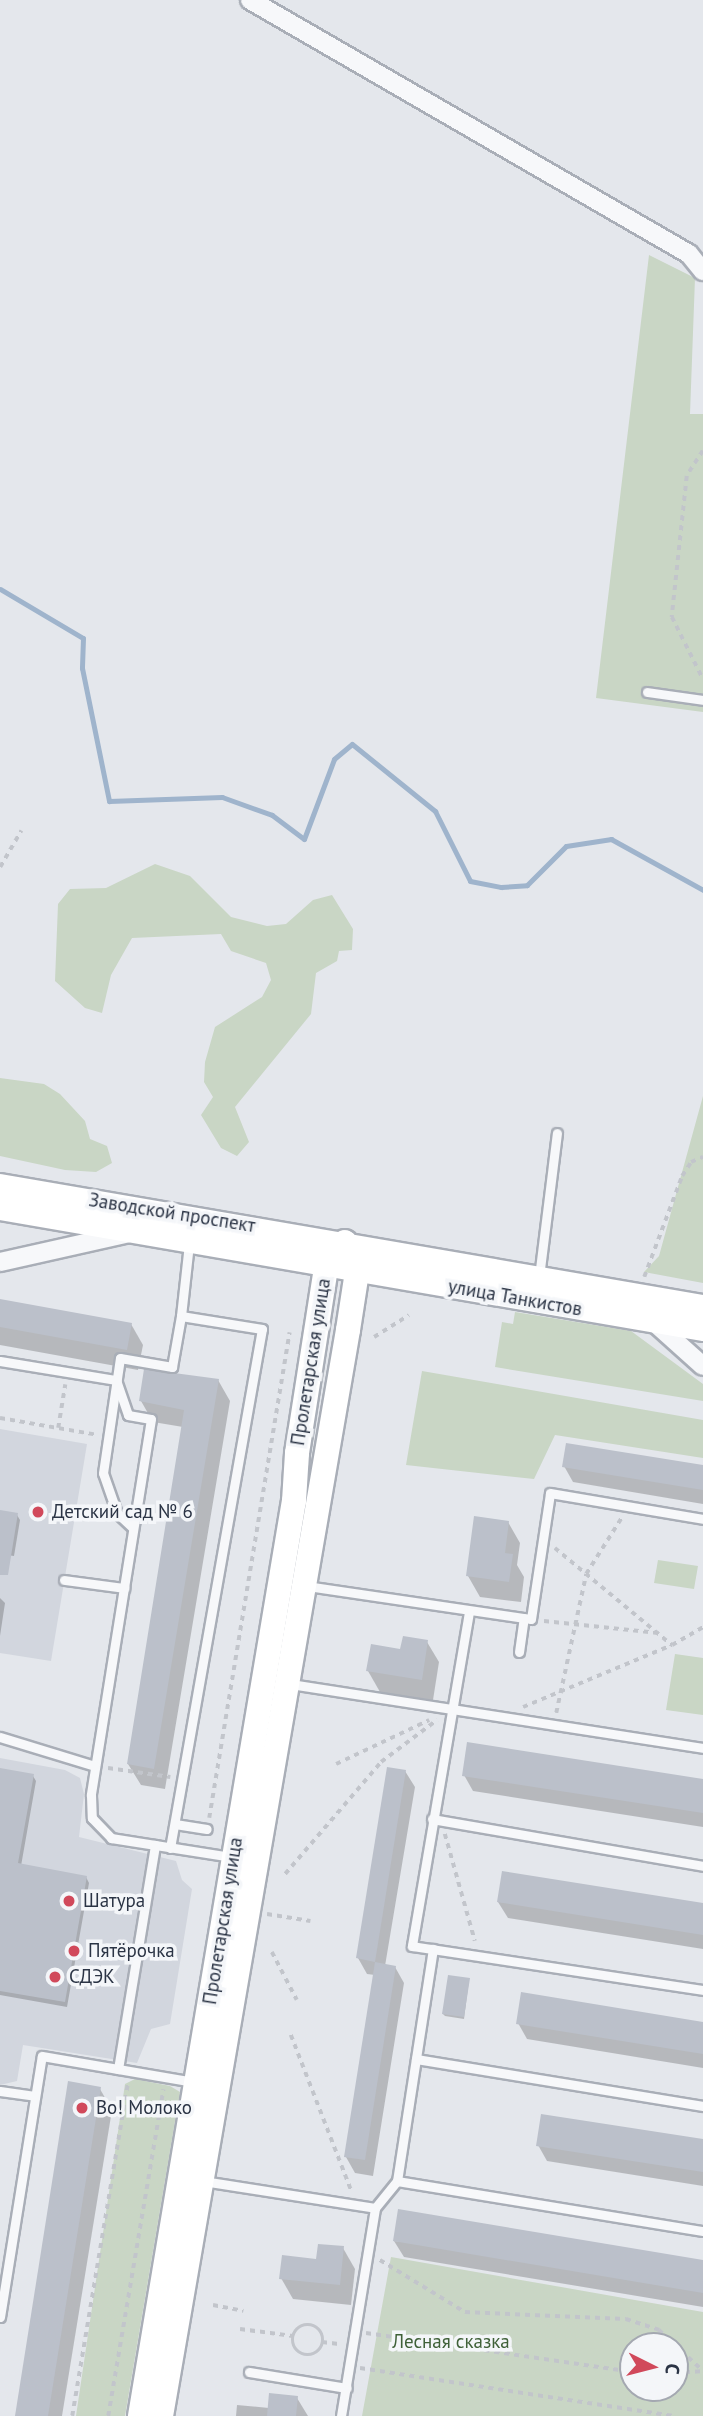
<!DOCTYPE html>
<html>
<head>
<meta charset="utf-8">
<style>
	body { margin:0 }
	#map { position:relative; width:703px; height:2416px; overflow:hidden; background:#e4e7ec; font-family:"PT Sans",sans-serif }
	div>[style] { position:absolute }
	.built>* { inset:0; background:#d2d6de }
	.green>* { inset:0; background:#c9d6c5 }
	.shadow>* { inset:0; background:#0003 }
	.stream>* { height:5px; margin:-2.5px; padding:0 2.5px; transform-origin:2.5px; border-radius:2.5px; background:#9fb4cc }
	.building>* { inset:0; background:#bbc0ca }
	.path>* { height:3.5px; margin-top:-1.75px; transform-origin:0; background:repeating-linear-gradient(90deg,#c2c5cb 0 5px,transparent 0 10px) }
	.path>.ring { margin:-1.75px; padding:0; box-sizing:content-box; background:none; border:3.5px solid #c2c5cb; border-radius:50% }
	.roads { filter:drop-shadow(2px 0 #a9aeb7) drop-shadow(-2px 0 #a9aeb7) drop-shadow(0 2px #a9aeb7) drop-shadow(0 -2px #a9aeb7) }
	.lane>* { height:9px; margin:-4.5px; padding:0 4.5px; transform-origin:4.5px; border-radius:4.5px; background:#f7f8fa }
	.street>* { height:18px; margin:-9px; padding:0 9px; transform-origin:9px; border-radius:9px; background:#f7f8fa }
	.secondary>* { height:24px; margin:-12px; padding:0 12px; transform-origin:12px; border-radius:12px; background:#fff }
	.dots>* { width:19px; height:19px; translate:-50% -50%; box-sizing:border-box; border:4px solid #f4f6f9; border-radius:50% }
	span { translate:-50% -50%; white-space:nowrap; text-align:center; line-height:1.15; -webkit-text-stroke:7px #f4f6f9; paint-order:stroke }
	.street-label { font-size:19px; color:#2b3445 }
	.poi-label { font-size:19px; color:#2b3445 }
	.left { translate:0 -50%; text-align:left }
	.park-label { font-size:19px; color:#3f6138 }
	.north { position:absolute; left:619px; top:2332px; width:70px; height:70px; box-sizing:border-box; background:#f4f6f9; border:2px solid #a4a8b1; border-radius:50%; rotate:96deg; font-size:19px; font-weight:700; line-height:28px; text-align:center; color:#2b3445 }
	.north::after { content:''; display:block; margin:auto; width:24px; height:32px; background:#d1495b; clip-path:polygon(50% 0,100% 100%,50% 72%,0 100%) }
</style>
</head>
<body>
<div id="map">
	<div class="built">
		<div style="clip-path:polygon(0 1429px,87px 1444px,51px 1661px,0 1653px)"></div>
		<div style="clip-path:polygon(0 1758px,65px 1770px,80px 1778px,84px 1794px,79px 1837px,176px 1861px,182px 1880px,192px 1889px,170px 2024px,151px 2029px,137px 2063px,23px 2045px,17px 2081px,0 2085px)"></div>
	</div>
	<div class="green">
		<div style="clip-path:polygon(649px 255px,695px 278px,690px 414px,703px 414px,703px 712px,596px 698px)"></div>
		<div style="clip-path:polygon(155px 864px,190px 876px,231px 917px,267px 926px,286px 924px,313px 900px,332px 895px,353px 929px,352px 950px,339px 951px,337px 961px,316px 973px,311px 1014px,235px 1107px,249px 1142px,237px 1156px,221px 1148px,201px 1115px,213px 1097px,204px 1082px,205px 1062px,215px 1027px,262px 997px,271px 980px,266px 963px,231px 951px,221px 934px,132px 938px,111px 975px,102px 1013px,85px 1008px,55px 981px,58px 904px,70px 889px,106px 888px)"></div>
		<div style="clip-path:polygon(0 1078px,44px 1084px,60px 1094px,85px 1121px,90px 1139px,107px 1146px,112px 1163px,96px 1172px,65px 1170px,0 1156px)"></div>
		<div style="clip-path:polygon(703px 1096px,703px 1283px,644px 1272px,659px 1256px)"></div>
		<div style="clip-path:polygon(515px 1312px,631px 1331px,703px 1384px,703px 1401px,495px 1367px,502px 1322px,513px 1324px)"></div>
		<div style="clip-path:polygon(422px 1371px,703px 1420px,703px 1458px,555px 1435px,534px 1479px,406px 1465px)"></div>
		<div style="clip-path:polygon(658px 1560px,698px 1566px,694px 1589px,654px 1583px)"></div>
		<div style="clip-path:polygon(675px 1654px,703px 1658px,703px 1715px,666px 1710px)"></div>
		<div style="clip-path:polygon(135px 2079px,170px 2086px,180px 2092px,125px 2416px,76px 2416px,125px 2084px)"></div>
		<div style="clip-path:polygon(evenodd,391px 2257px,703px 2312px,703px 2416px,362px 2416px,391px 2257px,633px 2346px,675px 2346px,675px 2388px,633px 2388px,633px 2346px)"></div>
	</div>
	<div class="shadow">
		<div style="clip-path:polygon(0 1301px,131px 1324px,143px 1345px,138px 1370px,0 1345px)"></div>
		<div style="clip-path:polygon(218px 1380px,230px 1401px,165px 1789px,141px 1785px,128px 1764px,183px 1427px,153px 1422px,141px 1401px)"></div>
		<div style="clip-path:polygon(564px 1466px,703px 1467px,703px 1504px,573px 1482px)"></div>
		<div style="clip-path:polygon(0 1512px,17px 1515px,20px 1520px,14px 1556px,0 1554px)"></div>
		<div style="clip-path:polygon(508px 1522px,520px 1543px,517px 1565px,524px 1577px,521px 1602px,480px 1597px,468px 1576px)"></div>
		<div style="clip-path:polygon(0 1598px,5px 1603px,0 1636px)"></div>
		<div style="clip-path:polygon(427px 1642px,439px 1662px,433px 1700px,380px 1692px,368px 1671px)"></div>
		<div style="clip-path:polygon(0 1770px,33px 1776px,36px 1781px,21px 1866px,86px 1877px,89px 1883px,67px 2007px,0 1995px)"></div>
		<div style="clip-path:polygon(405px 1771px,415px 1787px,385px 1966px,395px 1967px,404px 1983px,373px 2176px,355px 2173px,346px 2157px,375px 1975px,367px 1974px,358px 1958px)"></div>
		<div style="clip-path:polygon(464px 1775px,703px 1781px,703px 1827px,473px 1791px)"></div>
		<div style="clip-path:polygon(498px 1902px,703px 1905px,703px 1949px,508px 1918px)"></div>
		<div style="clip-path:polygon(469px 1980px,464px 2019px,445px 2016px,443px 2014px)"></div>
		<div style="clip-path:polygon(518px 2023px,703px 2023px,703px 2068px,527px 2039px)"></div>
		<div style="clip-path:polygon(100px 2089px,112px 2110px,62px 2416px,17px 2416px)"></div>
		<div style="clip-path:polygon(703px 2141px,703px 2186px,547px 2161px,538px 2145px)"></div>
		<div style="clip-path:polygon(394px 2241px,703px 2262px,703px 2307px,404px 2257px)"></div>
		<div style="clip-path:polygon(343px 2248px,355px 2269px,351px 2305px,293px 2299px,281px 2278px)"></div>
		<div style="clip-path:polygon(297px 2398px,308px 2416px,236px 2416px,237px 2405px,269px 2408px)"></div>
	</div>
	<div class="stream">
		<div style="left:0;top:589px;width:96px;rotate:30.6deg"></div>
		<div style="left:83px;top:638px;width:30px;rotate:92deg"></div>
		<div style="left:82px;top:668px;width:136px;rotate:78.5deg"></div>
		<div style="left:109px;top:801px;width:113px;rotate:-2deg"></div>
		<div style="left:222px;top:797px;width:53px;rotate:19.8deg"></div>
		<div style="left:272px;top:815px;width:40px;rotate:37deg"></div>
		<div style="left:304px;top:839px;width:85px;rotate:-69.4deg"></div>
		<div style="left:334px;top:759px;width:23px;rotate:-40deg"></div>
		<div style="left:352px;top:744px;width:107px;rotate:38.9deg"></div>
		<div style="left:435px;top:811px;width:78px;rotate:63.4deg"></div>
		<div style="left:470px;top:881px;width:32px;rotate:11deg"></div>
		<div style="left:501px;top:887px;width:26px;rotate:-4deg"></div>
		<div style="left:527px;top:885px;width:55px;rotate:-45deg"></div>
		<div style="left:566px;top:846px;width:46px;rotate:-8.8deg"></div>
		<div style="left:611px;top:839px;width:105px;rotate:29deg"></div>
	</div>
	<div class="building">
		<div style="clip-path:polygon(0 1299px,132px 1323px,127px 1350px,0 1327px)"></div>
		<div style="clip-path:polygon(144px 1369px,219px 1379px,154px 1769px,127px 1764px,184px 1410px,139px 1401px)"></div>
		<div style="clip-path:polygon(566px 1443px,703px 1465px,703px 1490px,562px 1467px)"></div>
		<div style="clip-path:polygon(0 1510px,18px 1513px,8px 1575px,0 1575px)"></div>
		<div style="clip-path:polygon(474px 1516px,509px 1521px,505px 1553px,513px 1554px,509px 1582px,466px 1576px)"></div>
		<div style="clip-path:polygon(403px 1636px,428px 1640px,422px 1680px,366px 1671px,371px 1644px,400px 1649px)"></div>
		<div style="clip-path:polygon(467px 1742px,703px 1779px,703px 1813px,462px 1776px)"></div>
		<div style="clip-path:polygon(387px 1767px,406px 1770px,375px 1962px,356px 1958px)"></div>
		<div style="clip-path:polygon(0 1768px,34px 1774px,18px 1863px,87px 1876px,65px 2002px,0 1991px)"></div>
		<div style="clip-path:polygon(502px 1871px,703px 1903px,703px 1935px,497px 1902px)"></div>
		<div style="clip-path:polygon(375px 1962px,396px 1966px,365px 2160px,344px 2157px)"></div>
		<div style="clip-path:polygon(448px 1975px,470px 1978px,464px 2017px,442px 2014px)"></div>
		<div style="clip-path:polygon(521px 1992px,703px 2022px,703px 2054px,516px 2024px)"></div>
		<div style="clip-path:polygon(68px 2081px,101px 2087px,48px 2416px,15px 2416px)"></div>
		<div style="clip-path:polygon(541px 2114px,703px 2139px,703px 2172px,536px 2146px)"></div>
		<div style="clip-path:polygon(398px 2209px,703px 2260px,703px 2293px,393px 2241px)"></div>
		<div style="clip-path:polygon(318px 2244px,344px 2246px,340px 2285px,279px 2279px,282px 2255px,316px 2259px)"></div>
		<div style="clip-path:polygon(269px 2393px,298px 2396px,296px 2416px,267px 2416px)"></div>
	</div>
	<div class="path">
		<div style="left:703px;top:451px;width:30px;rotate:123deg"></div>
		<div style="left:687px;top:476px;width:142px;rotate:96.1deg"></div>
		<div style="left:672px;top:617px;width:69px;rotate:63.4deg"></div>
		<div style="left:0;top:867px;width:42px;rotate:-59.7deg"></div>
		<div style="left:644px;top:1277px;width:108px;rotate:-69.4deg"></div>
		<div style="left:682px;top:1176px;width:17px;rotate:-57deg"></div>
		<div style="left:691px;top:1162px;width:13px;rotate:-23deg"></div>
		<div style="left:374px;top:1337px;width:41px;rotate:-32.2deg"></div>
		<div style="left:0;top:1418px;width:99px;rotate:9.8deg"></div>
		<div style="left:58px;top:1428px;width:44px;rotate:-80.8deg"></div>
		<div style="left:555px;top:1548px;width:152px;rotate:39.7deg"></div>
		<div style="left:544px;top:1621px;width:115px;rotate:6deg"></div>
		<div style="left:523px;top:1707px;width:161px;rotate:-22.6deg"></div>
		<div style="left:672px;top:1645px;width:36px;rotate:-30deg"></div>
		<div style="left:556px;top:1713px;width:142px;rotate:-77.8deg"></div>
		<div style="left:586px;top:1574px;width:67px;rotate:-57.7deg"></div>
		<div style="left:336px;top:1764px;width:103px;rotate:-25.3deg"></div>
		<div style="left:108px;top:1768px;width:63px;rotate:8.3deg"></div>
		<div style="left:209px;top:1818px;width:492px;rotate:-80.6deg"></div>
		<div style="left:445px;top:1834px;width:111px;rotate:74.3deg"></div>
		<div style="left:285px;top:1874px;width:148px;rotate:-49.4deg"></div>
		<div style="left:381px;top:1762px;width:70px;rotate:-36.9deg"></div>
		<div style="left:267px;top:1914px;width:44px;rotate:9.2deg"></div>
		<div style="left:272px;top:1952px;width:54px;rotate:62.5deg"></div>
		<div style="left:291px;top:2035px;width:166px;rotate:68.8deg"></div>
		<div style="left:380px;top:2260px;width:100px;rotate:31.5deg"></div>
		<div style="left:465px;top:2312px;width:161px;rotate:2.5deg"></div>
		<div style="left:626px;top:2319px;width:35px;rotate:18deg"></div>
		<div style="left:659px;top:2330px;width:59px;rotate:42.9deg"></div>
		<div style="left:213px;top:2305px;width:31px;rotate:11deg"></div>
		<div class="ring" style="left:293px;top:2325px;width:26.5px;height:26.5px"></div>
		<div style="left:240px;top:2329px;width:53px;rotate:7.5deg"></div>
		<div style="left:366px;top:2333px;width:270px;rotate:8.3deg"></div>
		<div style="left:322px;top:2342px;width:17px;rotate:7deg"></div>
		<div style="left:360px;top:2368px;width:316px;rotate:8.7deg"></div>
		<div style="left:675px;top:2373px;width:26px;rotate:-4deg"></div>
		<div style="left:72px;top:2416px;width:338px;rotate:-80.5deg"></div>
		<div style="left:108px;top:2416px;width:331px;rotate:-80.4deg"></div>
	</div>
	<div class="roads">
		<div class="lane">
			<div style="left:647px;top:692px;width:57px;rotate:8.1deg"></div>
			<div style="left:539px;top:1277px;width:145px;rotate:-82.9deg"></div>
			<div style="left:0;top:1361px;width:118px;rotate:9.3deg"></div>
			<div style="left:116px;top:1380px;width:37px;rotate:71deg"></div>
			<div style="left:128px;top:1415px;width:23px;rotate:10deg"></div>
			<div style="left:151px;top:1419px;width:381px;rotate:99.1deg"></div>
			<div style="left:91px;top:1795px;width:23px;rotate:88deg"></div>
			<div style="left:92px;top:1818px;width:28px;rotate:46deg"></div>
			<div style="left:111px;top:1838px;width:121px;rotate:9deg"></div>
			<div style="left:133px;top:1528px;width:22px;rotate:-137deg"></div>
			<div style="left:117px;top:1513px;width:42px;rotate:-109.3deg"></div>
			<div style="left:103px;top:1473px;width:116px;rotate:-81.6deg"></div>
			<div style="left:120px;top:1358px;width:53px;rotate:9.8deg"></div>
			<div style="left:172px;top:1367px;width:52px;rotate:-80deg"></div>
			<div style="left:64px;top:1580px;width:61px;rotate:7.6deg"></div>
			<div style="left:307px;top:1586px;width:226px;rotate:8.4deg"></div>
			<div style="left:531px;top:1619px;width:127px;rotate:-81.4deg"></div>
			<div style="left:550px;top:1493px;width:155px;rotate:9.6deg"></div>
			<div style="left:469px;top:1612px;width:339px;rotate:99.7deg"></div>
			<div style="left:412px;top:1946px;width:294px;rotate:8.6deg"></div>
			<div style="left:519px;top:1652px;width:34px;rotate:-82deg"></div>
			<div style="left:290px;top:1684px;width:418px;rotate:8.8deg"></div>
			<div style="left:0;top:1737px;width:99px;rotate:17deg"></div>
			<div style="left:432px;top:1819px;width:275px;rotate:9.8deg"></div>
			<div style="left:175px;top:1824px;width:32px;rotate:9deg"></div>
			<div style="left:170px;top:1848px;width:527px;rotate:-79.95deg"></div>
			<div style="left:262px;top:1329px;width:82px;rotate:-170.9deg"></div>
			<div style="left:181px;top:1316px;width:72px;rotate:-83.7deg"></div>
			<div style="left:416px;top:2059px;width:291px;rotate:9.3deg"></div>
			<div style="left:118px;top:2069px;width:227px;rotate:-80.6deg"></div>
			<div style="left:0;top:2091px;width:35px;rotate:8deg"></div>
			<div style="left:203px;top:2181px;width:174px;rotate:8.9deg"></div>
			<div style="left:397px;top:2181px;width:310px;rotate:9.3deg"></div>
			<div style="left:0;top:2317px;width:264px;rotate:-80.9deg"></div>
			<div style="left:42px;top:2056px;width:154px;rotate:9.7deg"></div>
			<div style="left:249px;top:2372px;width:99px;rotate:9.3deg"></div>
			<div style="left:341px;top:2416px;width:211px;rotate:-80.7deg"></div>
			<div style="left:375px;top:2208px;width:35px;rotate:-51deg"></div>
			<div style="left:397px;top:2181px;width:235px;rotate:-81.2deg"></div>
		</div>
		<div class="street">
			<div style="left:250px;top:0;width:507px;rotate:30.05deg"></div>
			<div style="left:689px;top:254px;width:22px;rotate:51deg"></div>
			<div style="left:0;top:1262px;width:133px;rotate:-12.6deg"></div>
			<div style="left:655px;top:1323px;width:64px;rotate:41.9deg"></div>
		</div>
		<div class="secondary">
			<div style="left:0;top:1186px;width:713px;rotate:9.77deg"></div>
			<div style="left:0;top:1208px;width:713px;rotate:9.77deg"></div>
			<div style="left:140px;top:2416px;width:928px;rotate:-80.45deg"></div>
			<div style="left:294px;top:1501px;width:48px;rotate:-86.4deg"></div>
			<div style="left:297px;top:1453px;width:188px;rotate:-81.1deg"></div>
			<div style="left:326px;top:1267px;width:31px;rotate:-53deg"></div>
			<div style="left:161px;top:2416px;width:1102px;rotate:-80.23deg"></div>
			<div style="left:348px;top:1330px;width:59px;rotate:-81.2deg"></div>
			<div style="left:357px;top:1272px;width:32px;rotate:-112deg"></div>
		</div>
	</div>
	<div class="dots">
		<div style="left:38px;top:1512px;background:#d1495b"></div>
		<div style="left:69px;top:1901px;background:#d1495b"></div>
		<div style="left:74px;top:1951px;background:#d1495b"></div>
		<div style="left:55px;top:1977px;background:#d1495b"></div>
		<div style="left:82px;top:2108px;background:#d1495b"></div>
	</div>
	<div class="street-label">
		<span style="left:172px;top:1213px;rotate:9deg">Заводской проспект</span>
		<span style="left:515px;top:1298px;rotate:10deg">улица Танкистов</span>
		<span style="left:311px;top:1362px;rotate:-81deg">Пролетарская улица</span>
		<span style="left:223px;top:1921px;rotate:-81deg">Пролетарская улица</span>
	</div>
	<div class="poi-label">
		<span class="left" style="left:52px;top:1512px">Детский сад № 6</span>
		<span class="left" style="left:83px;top:1901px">Шатура</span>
		<span class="left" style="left:88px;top:1951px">Пятёрочка</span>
		<span class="left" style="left:69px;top:1977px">СДЭК</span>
		<span class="left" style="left:96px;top:2108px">Во! Молоко</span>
	</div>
	<div class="park-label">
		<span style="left:451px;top:2342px">Лесная сказка</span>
	</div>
	<div class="north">С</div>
</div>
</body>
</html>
